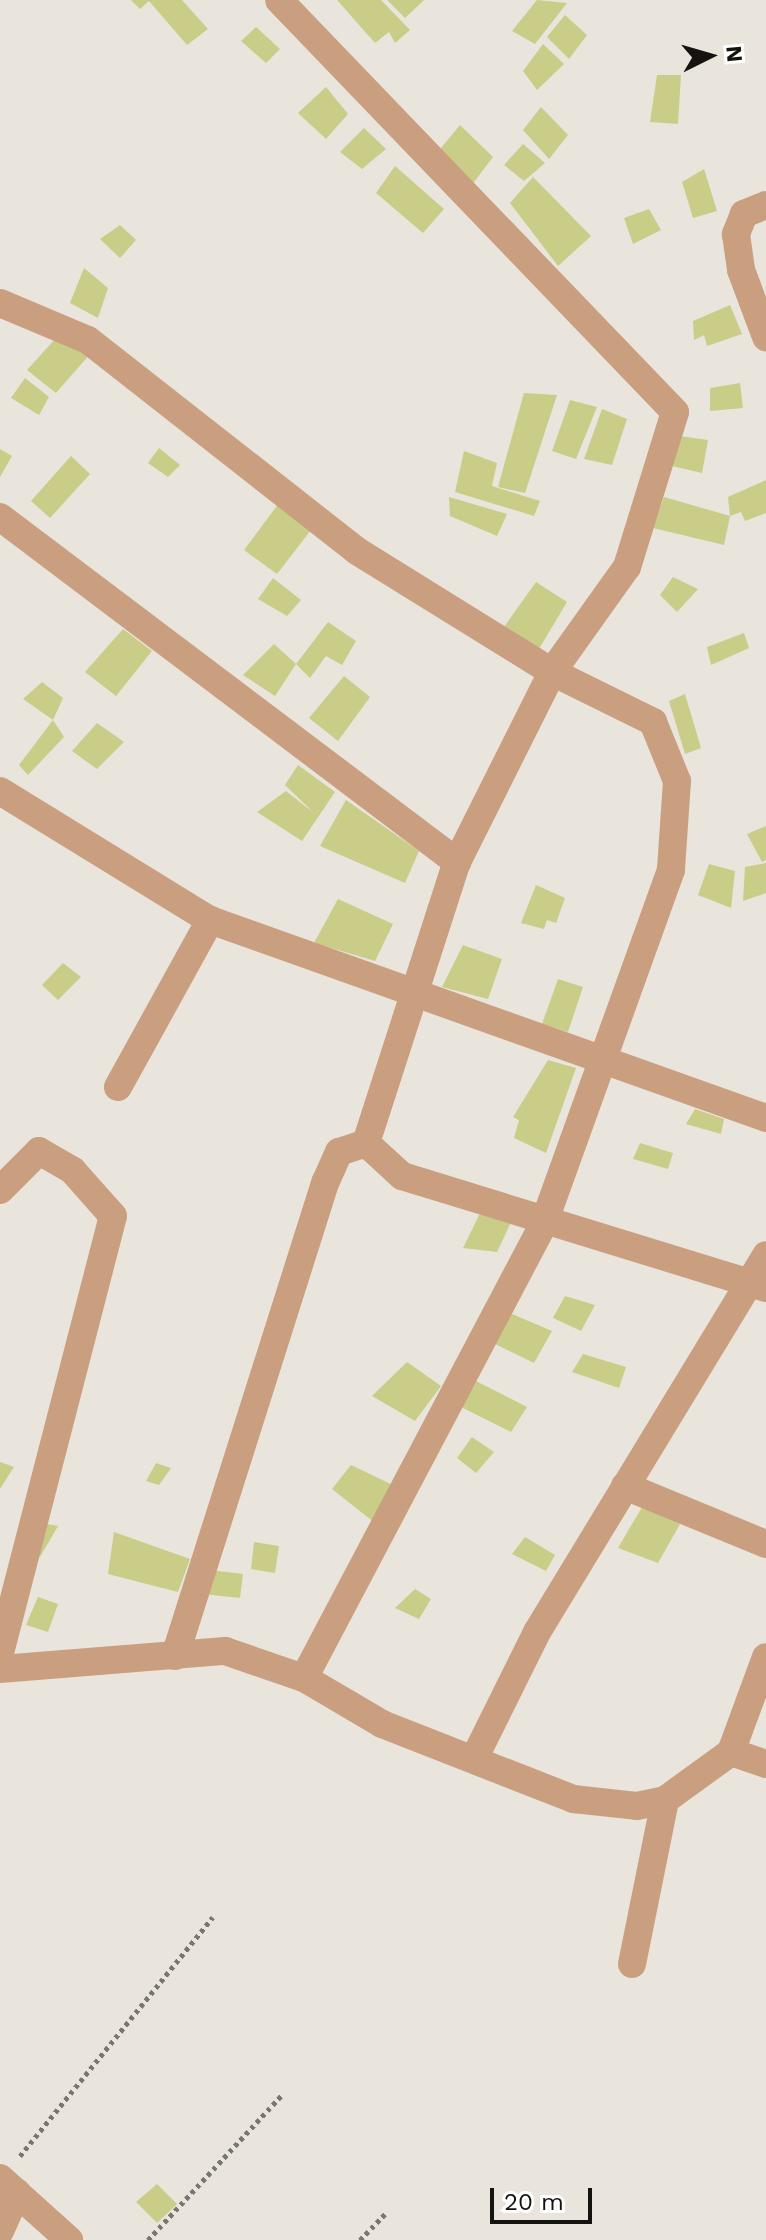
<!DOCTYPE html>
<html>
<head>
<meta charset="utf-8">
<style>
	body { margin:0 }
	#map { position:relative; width:766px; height:2240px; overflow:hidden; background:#e9e5dc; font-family:"Work Sans",sans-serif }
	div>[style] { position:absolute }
	.building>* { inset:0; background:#c9cd88 }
	.path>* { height:5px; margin-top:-2.5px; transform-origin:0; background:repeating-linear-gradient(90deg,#797670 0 4px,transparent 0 8px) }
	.street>* { height:28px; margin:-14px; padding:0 14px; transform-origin:14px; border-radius:14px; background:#ca9f80 }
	span { translate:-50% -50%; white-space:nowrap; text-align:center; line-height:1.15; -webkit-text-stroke:8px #fff; paint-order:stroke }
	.north { position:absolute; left:670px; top:16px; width:80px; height:80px; -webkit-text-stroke:6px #fff; paint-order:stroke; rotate:85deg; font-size:22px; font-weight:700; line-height:32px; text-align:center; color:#151310 }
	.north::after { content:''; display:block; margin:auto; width:28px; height:36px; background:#151310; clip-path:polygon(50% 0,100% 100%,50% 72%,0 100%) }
	.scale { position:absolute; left:490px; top:2188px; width:102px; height:36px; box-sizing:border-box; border:4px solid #151310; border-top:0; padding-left:10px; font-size:24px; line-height:28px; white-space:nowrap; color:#151310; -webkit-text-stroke:6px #fff; paint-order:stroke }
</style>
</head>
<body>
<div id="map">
	<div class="building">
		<div style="clip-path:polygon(131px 0,182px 0,208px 29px,187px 45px,149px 1px,140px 9px)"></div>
		<div style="clip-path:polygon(337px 0,381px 0,410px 30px,395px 43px,389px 32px,375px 43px)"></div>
		<div style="clip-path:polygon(387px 0,424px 0,405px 18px)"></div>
		<div style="clip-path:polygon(537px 0,567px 3px,535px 44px,512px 31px)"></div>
		<div style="clip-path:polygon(565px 15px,587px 35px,569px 59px,547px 37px)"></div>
		<div style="clip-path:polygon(256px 27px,280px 49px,266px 63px,241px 41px)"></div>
		<div style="clip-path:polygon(543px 44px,564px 64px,537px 90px,523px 71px)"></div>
		<div style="clip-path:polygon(657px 75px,681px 75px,678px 124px,650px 122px)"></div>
		<div style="clip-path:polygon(326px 87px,348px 114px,326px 139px,298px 113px)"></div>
		<div style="clip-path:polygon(541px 107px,568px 135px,549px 159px,523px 130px)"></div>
		<div style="clip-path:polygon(460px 125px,493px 157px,471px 186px,436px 154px)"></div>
		<div style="clip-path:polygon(364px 128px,386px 149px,362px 169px,340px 152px)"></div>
		<div style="clip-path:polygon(523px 144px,545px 163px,524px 181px,504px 165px)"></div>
		<div style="clip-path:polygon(395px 166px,444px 209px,423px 233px,376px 193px)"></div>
		<div style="clip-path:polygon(704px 169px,717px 211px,693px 218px,682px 182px)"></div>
		<div style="clip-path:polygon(533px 177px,591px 236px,558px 266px,510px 203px)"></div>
		<div style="clip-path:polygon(649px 209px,661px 230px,633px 244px,624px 218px)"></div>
		<div style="clip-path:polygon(120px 225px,136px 240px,120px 258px,100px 239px)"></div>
		<div style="clip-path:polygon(84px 268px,108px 288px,98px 318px,70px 303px)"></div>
		<div style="clip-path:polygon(730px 305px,742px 334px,707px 346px,704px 335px,694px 340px,693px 321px)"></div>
		<div style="clip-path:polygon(56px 338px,90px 354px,56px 393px,27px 370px)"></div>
		<div style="clip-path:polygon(25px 378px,49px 397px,39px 415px,11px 398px)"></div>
		<div style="clip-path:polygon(740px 383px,743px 408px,710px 411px,710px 388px)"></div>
		<div style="clip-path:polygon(524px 393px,557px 395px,525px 493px,498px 487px)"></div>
		<div style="clip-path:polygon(570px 400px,597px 407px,576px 459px,552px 451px)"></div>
		<div style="clip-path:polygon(602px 409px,627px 419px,612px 465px,584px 459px)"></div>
		<div style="clip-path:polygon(680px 436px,708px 440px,702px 473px,672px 466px)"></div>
		<div style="clip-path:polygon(159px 448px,180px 465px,168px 477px,148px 463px)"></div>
		<div style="clip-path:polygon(0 449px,12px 456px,0 477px)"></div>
		<div style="clip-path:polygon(464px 451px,497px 463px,492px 486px,540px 501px,534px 516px,455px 492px)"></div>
		<div style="clip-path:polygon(71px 456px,90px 474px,50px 518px,31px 501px)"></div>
		<div style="clip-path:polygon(766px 480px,766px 513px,745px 521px,741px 512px,730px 516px,728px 497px)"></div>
		<div style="clip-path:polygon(449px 497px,507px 514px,497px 536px,450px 516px)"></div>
		<div style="clip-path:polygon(664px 497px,730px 516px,724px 545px,653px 528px)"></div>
		<div style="clip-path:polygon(282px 499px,314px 526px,277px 574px,244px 550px)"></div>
		<div style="clip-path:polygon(673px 577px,698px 589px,677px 612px,660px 595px)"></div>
		<div style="clip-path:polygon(273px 578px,301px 600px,287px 616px,258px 599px)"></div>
		<div style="clip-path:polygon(536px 582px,567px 602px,536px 654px,501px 631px)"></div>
		<div style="clip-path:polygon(328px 622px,356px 641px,342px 665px,326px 656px,310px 678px,296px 664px)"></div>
		<div style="clip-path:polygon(123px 629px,152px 651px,116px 696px,85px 672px)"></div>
		<div style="clip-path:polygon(744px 633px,749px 648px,711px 665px,707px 647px)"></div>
		<div style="clip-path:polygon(274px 644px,296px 664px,275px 696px,243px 675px)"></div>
		<div style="clip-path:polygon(344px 676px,370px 697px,338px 741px,309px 718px)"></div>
		<div style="clip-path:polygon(42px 682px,63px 698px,53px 720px,64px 737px,28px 775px,19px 765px,53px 720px,23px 699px)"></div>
		<div style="clip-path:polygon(685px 694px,701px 748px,685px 754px,669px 701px)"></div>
		<div style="clip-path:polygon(97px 723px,124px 742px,97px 769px,72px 751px)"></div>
		<div style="clip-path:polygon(298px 765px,335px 792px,302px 841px,257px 812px,286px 791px,314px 813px,285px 785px)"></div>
		<div style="clip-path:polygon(346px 800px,419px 851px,405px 883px,320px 846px)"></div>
		<div style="clip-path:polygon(766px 826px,766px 860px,762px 862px,747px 834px)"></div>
		<div style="clip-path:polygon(766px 863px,766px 893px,743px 901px,745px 867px)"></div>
		<div style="clip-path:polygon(709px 864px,735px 871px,731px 908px,698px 895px)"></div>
		<div style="clip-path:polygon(536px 885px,565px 898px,556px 923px,547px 920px,544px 929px,521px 923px)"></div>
		<div style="clip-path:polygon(338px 899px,393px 924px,375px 961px,314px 943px)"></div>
		<div style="clip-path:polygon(463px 945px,502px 959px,488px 999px,442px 987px)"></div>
		<div style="clip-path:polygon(63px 963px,81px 977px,58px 1000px,42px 985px)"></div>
		<div style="clip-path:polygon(558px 979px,583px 987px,568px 1032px,542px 1024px)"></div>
		<div style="clip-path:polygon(548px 1060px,576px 1068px,546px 1153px,514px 1138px,519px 1120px,513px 1117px)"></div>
		<div style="clip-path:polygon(695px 1109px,724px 1119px,721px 1134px,686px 1124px)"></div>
		<div style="clip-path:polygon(640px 1143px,673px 1153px,668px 1169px,633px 1159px)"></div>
		<div style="clip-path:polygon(482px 1209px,513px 1218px,497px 1252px,463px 1248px)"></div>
		<div style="clip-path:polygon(565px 1296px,595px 1305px,581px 1331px,553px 1318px)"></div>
		<div style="clip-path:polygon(505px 1311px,552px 1331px,534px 1363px,493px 1343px)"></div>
		<div style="clip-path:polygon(583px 1354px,626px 1367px,619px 1388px,572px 1372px)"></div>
		<div style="clip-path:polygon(407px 1362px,441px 1386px,415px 1421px,372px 1396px)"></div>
		<div style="clip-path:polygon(476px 1381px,527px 1407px,511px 1432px,455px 1404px)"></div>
		<div style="clip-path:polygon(472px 1437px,494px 1452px,476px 1473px,457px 1458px)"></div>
		<div style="clip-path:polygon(0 1462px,14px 1467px,0 1489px)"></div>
		<div style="clip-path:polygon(156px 1463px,171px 1468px,159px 1485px,146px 1481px)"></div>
		<div style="clip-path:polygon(351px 1465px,401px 1489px,375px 1523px,332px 1489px)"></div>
		<div style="clip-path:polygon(645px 1502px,680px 1524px,658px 1563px,618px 1548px)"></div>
		<div style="clip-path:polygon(35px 1522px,58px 1526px,40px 1557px,26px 1551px)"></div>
		<div style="clip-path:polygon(114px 1532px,190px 1559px,178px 1592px,108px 1574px)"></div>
		<div style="clip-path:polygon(525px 1537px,555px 1555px,546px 1571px,512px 1554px)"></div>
		<div style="clip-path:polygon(254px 1542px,279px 1546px,275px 1573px,251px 1569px)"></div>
		<div style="clip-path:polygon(209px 1570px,243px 1574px,240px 1598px,203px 1594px)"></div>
		<div style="clip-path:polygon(415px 1589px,431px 1599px,419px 1619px,395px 1608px)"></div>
		<div style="clip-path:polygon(38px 1597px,58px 1604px,48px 1632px,26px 1625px)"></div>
		<div style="clip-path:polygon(157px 2184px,177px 2204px,157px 2223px,136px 2202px)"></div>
	</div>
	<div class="path">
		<div style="left:20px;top:2156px;width:307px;rotate:-51.1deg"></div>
		<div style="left:148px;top:2240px;width:197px;rotate:-47.3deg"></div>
		<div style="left:360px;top:2240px;width:36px;rotate:-46deg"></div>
	</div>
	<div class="street">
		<div style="left:766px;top:205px;width:24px;rotate:158deg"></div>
		<div style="left:744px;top:214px;width:22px;rotate:112deg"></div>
		<div style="left:736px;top:234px;width:36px;rotate:82deg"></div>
		<div style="left:741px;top:270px;width:72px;rotate:69.5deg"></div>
		<div style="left:0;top:303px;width:95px;rotate:22.8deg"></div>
		<div style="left:88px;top:340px;width:342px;rotate:38.1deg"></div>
		<div style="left:357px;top:551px;width:229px;rotate:31.8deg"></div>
		<div style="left:552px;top:672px;width:113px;rotate:26.3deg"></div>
		<div style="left:653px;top:722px;width:64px;rotate:67.9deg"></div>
		<div style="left:677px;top:781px;width:89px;rotate:93.9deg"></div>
		<div style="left:671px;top:870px;width:375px;rotate:109.8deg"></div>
		<div style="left:544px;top:1223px;width:514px;rotate:117.81deg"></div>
		<div style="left:0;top:517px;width:573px;rotate:37.05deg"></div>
		<div style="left:0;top:791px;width:246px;rotate:31.6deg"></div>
		<div style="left:210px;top:920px;width:590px;rotate:19.6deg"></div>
		<div style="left:118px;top:1087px;width:191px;rotate:-61.1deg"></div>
		<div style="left:366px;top:1143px;width:49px;rotate:42.5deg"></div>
		<div style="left:402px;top:1176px;width:381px;rotate:17.1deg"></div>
		<div style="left:0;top:1190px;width:55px;rotate:-45deg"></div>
		<div style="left:39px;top:1151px;width:39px;rotate:30deg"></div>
		<div style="left:73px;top:1171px;width:60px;rotate:48.4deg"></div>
		<div style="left:113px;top:1216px;width:452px;rotate:104.5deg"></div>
		<div style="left:625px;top:1486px;width:152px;rotate:22.4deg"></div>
		<div style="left:175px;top:1656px;width:498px;rotate:-72.4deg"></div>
		<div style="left:326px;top:1181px;width:32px;rotate:-66deg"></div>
		<div style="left:339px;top:1152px;width:28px;rotate:-18deg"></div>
		<div style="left:366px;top:1143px;width:295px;rotate:-72.1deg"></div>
		<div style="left:457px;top:862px;width:212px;rotate:-63.4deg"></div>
		<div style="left:552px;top:672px;width:129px;rotate:-54.5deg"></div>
		<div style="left:627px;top:567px;width:162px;rotate:-72.8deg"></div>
		<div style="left:675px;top:412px;width:571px;rotate:-133.87deg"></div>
		<div style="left:0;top:1669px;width:226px;rotate:-4.6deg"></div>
		<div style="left:225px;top:1651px;width:83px;rotate:18.9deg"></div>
		<div style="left:304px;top:1678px;width:91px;rotate:30.5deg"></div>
		<div style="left:382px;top:1724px;width:205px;rotate:21.4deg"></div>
		<div style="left:573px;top:1799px;width:64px;rotate:6.2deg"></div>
		<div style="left:637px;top:1806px;width:29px;rotate:-12deg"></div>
		<div style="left:665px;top:1800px;width:82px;rotate:-36deg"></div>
		<div style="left:731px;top:1752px;width:101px;rotate:-69.8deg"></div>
		<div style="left:731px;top:1752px;width:37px;rotate:19deg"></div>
		<div style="left:475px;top:1757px;width:140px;rotate:-63.6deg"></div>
		<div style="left:537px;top:1632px;width:441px;rotate:-58.7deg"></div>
		<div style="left:632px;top:1964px;width:167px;rotate:-78.6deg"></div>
		<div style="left:0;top:2178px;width:93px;rotate:41.9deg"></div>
		<div style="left:0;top:2231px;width:42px;rotate:-65.9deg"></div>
	</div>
	<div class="north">N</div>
	<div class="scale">20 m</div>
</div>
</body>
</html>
